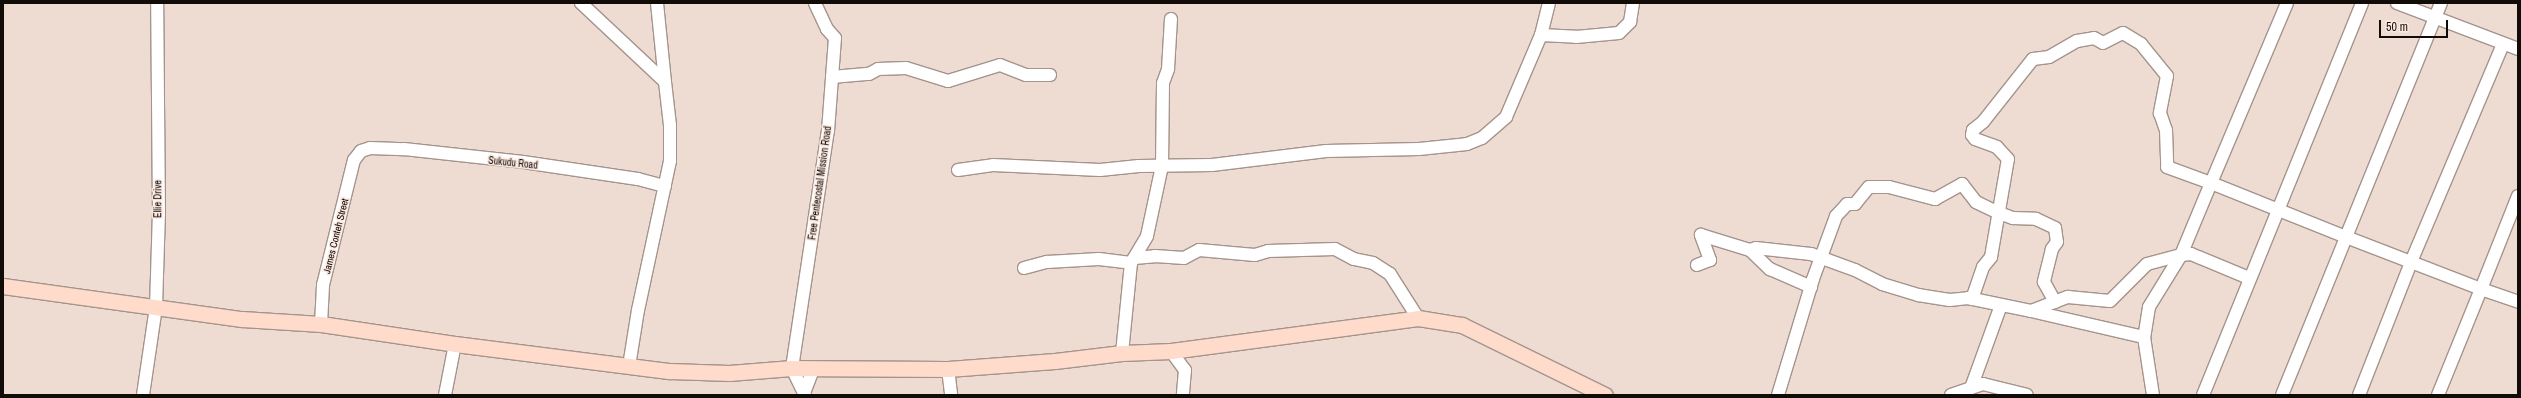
<!DOCTYPE html>
<html>
<head>
<meta charset="utf-8">
<style>
	body { margin:0 }
	#map { position:relative; width:2521px; height:398px; overflow:hidden; background:#eedcd3; font-family:"Archivo Narrow",sans-serif }
	div>[style] { position:absolute }
	.roads { filter:drop-shadow(1px 0 #a4948c) drop-shadow(-1px 0 #a4948c) drop-shadow(0 1px #a4948c) drop-shadow(0 -1px #a4948c) }
	.minor>* { height:12px; margin:-6px; padding:0 6px; transform-origin:6px; border-radius:6px; background:#fff }
	.major>* { height:15px; margin:-7.5px; padding:0 7.5px; transform-origin:7.5px; border-radius:7.5px; background:#fedbca }
	span { translate:-50% -50%; white-space:nowrap; text-align:center; line-height:1.15; -webkit-text-stroke:3px #fbe9e0; paint-order:stroke }
	.street-label { font-size:10px; color:#120c09 }
	.frame { position:absolute; inset:0; border:4px solid #120c09; pointer-events:none }
	.scale { position:absolute; left:2379px; top:20px; width:69px; height:18px; box-sizing:border-box; border:2px solid #120c09; border-top:0; padding-left:5px; font-size:12px; line-height:14px; white-space:nowrap; color:#120c09; -webkit-text-stroke:3px #fbe9e0; paint-order:stroke }
</style>
</head>
<body>
<div id="map">
	<div class="roads">
		<div class="minor">
			<div style="left:581px;top:3px;width:115px;rotate:43.2deg"></div>
			<div style="left:665px;top:82px;width:43px;rotate:83.4deg"></div>
			<div style="left:670px;top:125px;width:36px;rotate:90deg"></div>
			<div style="left:670px;top:161px;width:152px;rotate:102.1deg"></div>
			<div style="left:638px;top:310px;width:57px;rotate:99.1deg"></div>
			<div style="left:657px;top:3px;width:79px;rotate:84.2deg"></div>
			<div style="left:2397px;top:3px;width:129px;rotate:20.8deg"></div>
			<div style="left:1541px;top:35px;width:35px;rotate:3deg"></div>
			<div style="left:1576px;top:37px;width:43px;rotate:-5.3deg"></div>
			<div style="left:1619px;top:33px;width:16px;rotate:-45deg"></div>
			<div style="left:1630px;top:22px;width:19px;rotate:-81deg"></div>
			<div style="left:832px;top:77px;width:37px;rotate:-5deg"></div>
			<div style="left:869px;top:74px;width:10px;rotate:-29deg"></div>
			<div style="left:878px;top:69px;width:28px;rotate:-2deg"></div>
			<div style="left:906px;top:68px;width:44px;rotate:17.2deg"></div>
			<div style="left:948px;top:81px;width:54px;rotate:-17.1deg"></div>
			<div style="left:1000px;top:65px;width:28px;rotate:21deg"></div>
			<div style="left:1026px;top:75px;width:24px"></div>
			<div style="left:958px;top:170px;width:35px;rotate:-8deg"></div>
			<div style="left:993px;top:165px;width:107px;rotate:2.7deg"></div>
			<div style="left:1100px;top:170px;width:39px;rotate:-6deg"></div>
			<div style="left:1139px;top:166px;width:73px;rotate:-0.8deg"></div>
			<div style="left:1212px;top:165px;width:115px;rotate:-7deg"></div>
			<div style="left:1326px;top:151px;width:93px;rotate:-1.2deg"></div>
			<div style="left:1419px;top:149px;width:48px;rotate:-5.9deg"></div>
			<div style="left:1467px;top:144px;width:16px;rotate:-22deg"></div>
			<div style="left:1482px;top:138px;width:32px;rotate:-41deg"></div>
			<div style="left:1506px;top:117px;width:89px;rotate:-66.9deg"></div>
			<div style="left:1541px;top:35px;width:33px;rotate:-76deg"></div>
			<div style="left:2518px;top:196px;width:100px;rotate:111.7deg"></div>
			<div style="left:2481px;top:289px;width:39px;rotate:19deg"></div>
			<div style="left:1701px;top:235px;width:51px;rotate:17deg"></div>
			<div style="left:1750px;top:250px;width:28px;rotate:44deg"></div>
			<div style="left:1770px;top:269px;width:45px;rotate:23.7deg"></div>
			<div style="left:1750px;top:250px;width:6px;rotate:-18deg"></div>
			<div style="left:1756px;top:248px;width:55px;rotate:6.2deg"></div>
			<div style="left:1811px;top:254px;width:47px;rotate:20deg"></div>
			<div style="left:1855px;top:270px;width:30px;rotate:27deg"></div>
			<div style="left:1882px;top:284px;width:38px;rotate:17deg"></div>
			<div style="left:1918px;top:295px;width:32px;rotate:9deg"></div>
			<div style="left:1950px;top:300px;width:18px;rotate:-6deg"></div>
			<div style="left:1968px;top:298px;width:64px;rotate:11.7deg"></div>
			<div style="left:2031px;top:311px;width:40px;rotate:-21deg"></div>
			<div style="left:2068px;top:297px;width:42px;rotate:5.4deg"></div>
			<div style="left:2110px;top:301px;width:52px;rotate:-45deg"></div>
			<div style="left:2147px;top:264px;width:35px;rotate:-15deg"></div>
			<div style="left:2181px;top:255px;width:10px;rotate:-6deg"></div>
			<div style="left:2191px;top:254px;width:63px;rotate:22.5deg"></div>
			<div style="left:1134px;top:258px;width:21px;rotate:-5deg"></div>
			<div style="left:1155px;top:256px;width:29px;rotate:4deg"></div>
			<div style="left:1184px;top:258px;width:17px;rotate:-28deg"></div>
			<div style="left:1199px;top:250px;width:56px;rotate:5.1deg"></div>
			<div style="left:1255px;top:255px;width:14px;rotate:-17deg"></div>
			<div style="left:1268px;top:251px;width:67px;rotate:-1.7deg"></div>
			<div style="left:1335px;top:249px;width:21px;rotate:28deg"></div>
			<div style="left:1354px;top:259px;width:19px;rotate:12deg"></div>
			<div style="left:1373px;top:263px;width:20px;rotate:33deg"></div>
			<div style="left:1390px;top:274px;width:52px;rotate:57.5deg"></div>
			<div style="left:1697px;top:265px;width:14px;rotate:-21deg"></div>
			<div style="left:1710px;top:260px;width:27px;rotate:-110deg"></div>
			<div style="left:1024px;top:268px;width:24px;rotate:-15deg"></div>
			<div style="left:1047px;top:262px;width:52px;rotate:-3.3deg"></div>
			<div style="left:1099px;top:259px;width:32px;rotate:7deg"></div>
			<div style="left:1972px;top:299px;width:34px;rotate:-71deg"></div>
			<div style="left:1983px;top:267px;width:13px;rotate:-51deg"></div>
			<div style="left:1991px;top:257px;width:99px;rotate:-80.2deg"></div>
			<div style="left:2008px;top:159px;width:16px;rotate:-133deg"></div>
			<div style="left:1997px;top:147px;width:23px;rotate:-160deg"></div>
			<div style="left:1975px;top:139px;width:5px;rotate:-127deg"></div>
			<div style="left:1972px;top:135px;width:5px;rotate:-79deg"></div>
			<div style="left:1973px;top:130px;width:13px;rotate:-39deg"></div>
			<div style="left:1983px;top:122px;width:80px;rotate:-51.6deg"></div>
			<div style="left:2033px;top:59px;width:16px;rotate:-7deg"></div>
			<div style="left:2049px;top:57px;width:32px;rotate:-30deg"></div>
			<div style="left:2077px;top:41px;width:17px;rotate:-10deg"></div>
			<div style="left:2094px;top:38px;width:10px;rotate:29deg"></div>
			<div style="left:2103px;top:43px;width:22px;rotate:-27deg"></div>
			<div style="left:2123px;top:33px;width:21px;rotate:31deg"></div>
			<div style="left:2141px;top:44px;width:41px;rotate:50.9deg"></div>
			<div style="left:2167px;top:76px;width:38px;rotate:101deg"></div>
			<div style="left:2160px;top:113px;width:18px;rotate:71deg"></div>
			<div style="left:2166px;top:130px;width:37px;rotate:88deg"></div>
			<div style="left:2167px;top:167px;width:47px;rotate:20deg"></div>
			<div style="left:2211px;top:183px;width:78px;rotate:112.6deg"></div>
			<div style="left:2181px;top:255px;width:61px;rotate:121.6deg"></div>
			<div style="left:2149px;top:307px;width:30px;rotate:99deg"></div>
			<div style="left:2144px;top:337px;width:59px;rotate:81.2deg"></div>
			<div style="left:2031px;top:311px;width:116px;rotate:13deg"></div>
			<div style="left:321px;top:324px;width:39px;rotate:-87deg"></div>
			<div style="left:323px;top:285px;width:129px;rotate:-76.1deg"></div>
			<div style="left:354px;top:160px;width:11px;rotate:-52deg"></div>
			<div style="left:361px;top:151px;width:9px;rotate:-18deg"></div>
			<div style="left:370px;top:148px;width:34px;rotate:2deg"></div>
			<div style="left:404px;top:149px;width:120px;rotate:6.2deg"></div>
			<div style="left:523px;top:162px;width:116px;rotate:8.4deg"></div>
			<div style="left:638px;top:179px;width:28px;rotate:15deg"></div>
			<div style="left:1171px;top:351px;width:24px;rotate:54deg"></div>
			<div style="left:1185px;top:370px;width:25px;rotate:95deg"></div>
			<div style="left:1122px;top:353px;width:90px;rotate:-84.3deg"></div>
			<div style="left:1131px;top:263px;width:31px;rotate:-59deg"></div>
			<div style="left:1147px;top:236px;width:72px;rotate:-77.9deg"></div>
			<div style="left:1162px;top:166px;width:83px;rotate:-89.3deg"></div>
			<div style="left:1163px;top:83px;width:15px;rotate:-70deg"></div>
			<div style="left:1168px;top:69px;width:50px;rotate:-86.6deg"></div>
			<div style="left:948px;top:369px;width:26px;rotate:83deg"></div>
			<div style="left:1971px;top:388px;width:88px;rotate:-70.1deg"></div>
			<div style="left:804px;top:393px;width:26px;rotate:-69deg"></div>
			<div style="left:143px;top:395px;width:89px;rotate:-81.6deg"></div>
			<div style="left:156px;top:307px;width:93px;rotate:-88.2deg"></div>
			<div style="left:159px;top:214px;width:211px;rotate:-90.5deg"></div>
			<div style="left:445px;top:395px;width:52px;rotate:-78.9deg"></div>
			<div style="left:805px;top:395px;width:30px;rotate:-116deg"></div>
			<div style="left:792px;top:368px;width:240px;rotate:-81.4deg"></div>
			<div style="left:828px;top:131px;width:93px;rotate:-85.7deg"></div>
			<div style="left:835px;top:38px;width:12px;rotate:-132deg"></div>
			<div style="left:827px;top:29px;width:29px;rotate:-115deg"></div>
			<div style="left:1778px;top:395px;width:121px;rotate:-73.2deg"></div>
			<div style="left:1813px;top:279px;width:67px;rotate:-69.9deg"></div>
			<div style="left:1836px;top:216px;width:16px;rotate:-47deg"></div>
			<div style="left:1847px;top:204px;width:8px"></div>
			<div style="left:1855px;top:204px;width:22px;rotate:-51deg"></div>
			<div style="left:1869px;top:187px;width:20px"></div>
			<div style="left:1889px;top:187px;width:48px;rotate:14.6deg"></div>
			<div style="left:1935px;top:199px;width:31px;rotate:-29deg"></div>
			<div style="left:1962px;top:184px;width:23px;rotate:52deg"></div>
			<div style="left:1976px;top:202px;width:25px;rotate:26deg"></div>
			<div style="left:1999px;top:213px;width:15px;rotate:20deg"></div>
			<div style="left:2013px;top:218px;width:23px;rotate:2deg"></div>
			<div style="left:2036px;top:219px;width:21px;rotate:25deg"></div>
			<div style="left:2055px;top:228px;width:14px;rotate:82deg"></div>
			<div style="left:2057px;top:242px;width:9px;rotate:126deg"></div>
			<div style="left:2052px;top:249px;width:34px;rotate:104deg"></div>
			<div style="left:2044px;top:282px;width:23px;rotate:61deg"></div>
			<div style="left:1951px;top:395px;width:34px;rotate:-19deg"></div>
			<div style="left:1983px;top:384px;width:45px;rotate:14deg"></div>
			<div style="left:2203px;top:395px;width:423px;rotate:-67.9deg"></div>
			<div style="left:2282px;top:395px;width:170px;rotate:-67.9deg"></div>
			<div style="left:2346px;top:237px;width:145px;rotate:-158.2deg"></div>
			<div style="left:2211px;top:183px;width:195px;rotate:-67.1deg"></div>
			<div style="left:2359px;top:395px;width:143px;rotate:-68.6deg"></div>
			<div style="left:2411px;top:262px;width:237px;rotate:-67.1deg"></div>
			<div style="left:2438px;top:395px;width:114px;rotate:-67.9deg"></div>
			<div style="left:2481px;top:289px;width:145px;rotate:-158.9deg"></div>
			<div style="left:2346px;top:237px;width:253px;rotate:-67.9deg"></div>
		</div>
		<div class="major">
			<div style="left:3px;top:286px;width:241px;rotate:7.9deg"></div>
			<div style="left:242px;top:319px;width:79px;rotate:3.6deg"></div>
			<div style="left:321px;top:324px;width:135px;rotate:8.5deg"></div>
			<div style="left:455px;top:344px;width:217px;rotate:7.2deg"></div>
			<div style="left:670px;top:371px;width:59px;rotate:1.9deg"></div>
			<div style="left:729px;top:373px;width:63px;rotate:-4.5deg"></div>
			<div style="left:792px;top:368px;width:156px;rotate:0.4deg"></div>
			<div style="left:948px;top:369px;width:107px;rotate:-4.3deg"></div>
			<div style="left:1055px;top:361px;width:67px;rotate:-6.8deg"></div>
			<div style="left:1122px;top:353px;width:49px;rotate:-2.3deg"></div>
			<div style="left:1171px;top:351px;width:249px;rotate:-7.6deg"></div>
			<div style="left:1418px;top:318px;width:45px;rotate:9deg"></div>
			<div style="left:1462px;top:325px;width:159px;rotate:26.1deg"></div>
		</div>
	</div>
	<div class="street-label">
		<span style="left:513px;top:163px;rotate:6deg">Sukudu Road</span>
		<span style="left:820px;top:183px;rotate:-82deg">Free Pentecostal Mission Road</span>
		<span style="left:158px;top:199px;rotate:-90deg">Ellie Drive</span>
		<span style="left:336px;top:236px;rotate:-76deg">James Conteh Street</span>
	</div>
	<div class="frame"></div>
	<div class="scale">50 m</div>
</div>
</body>
</html>
